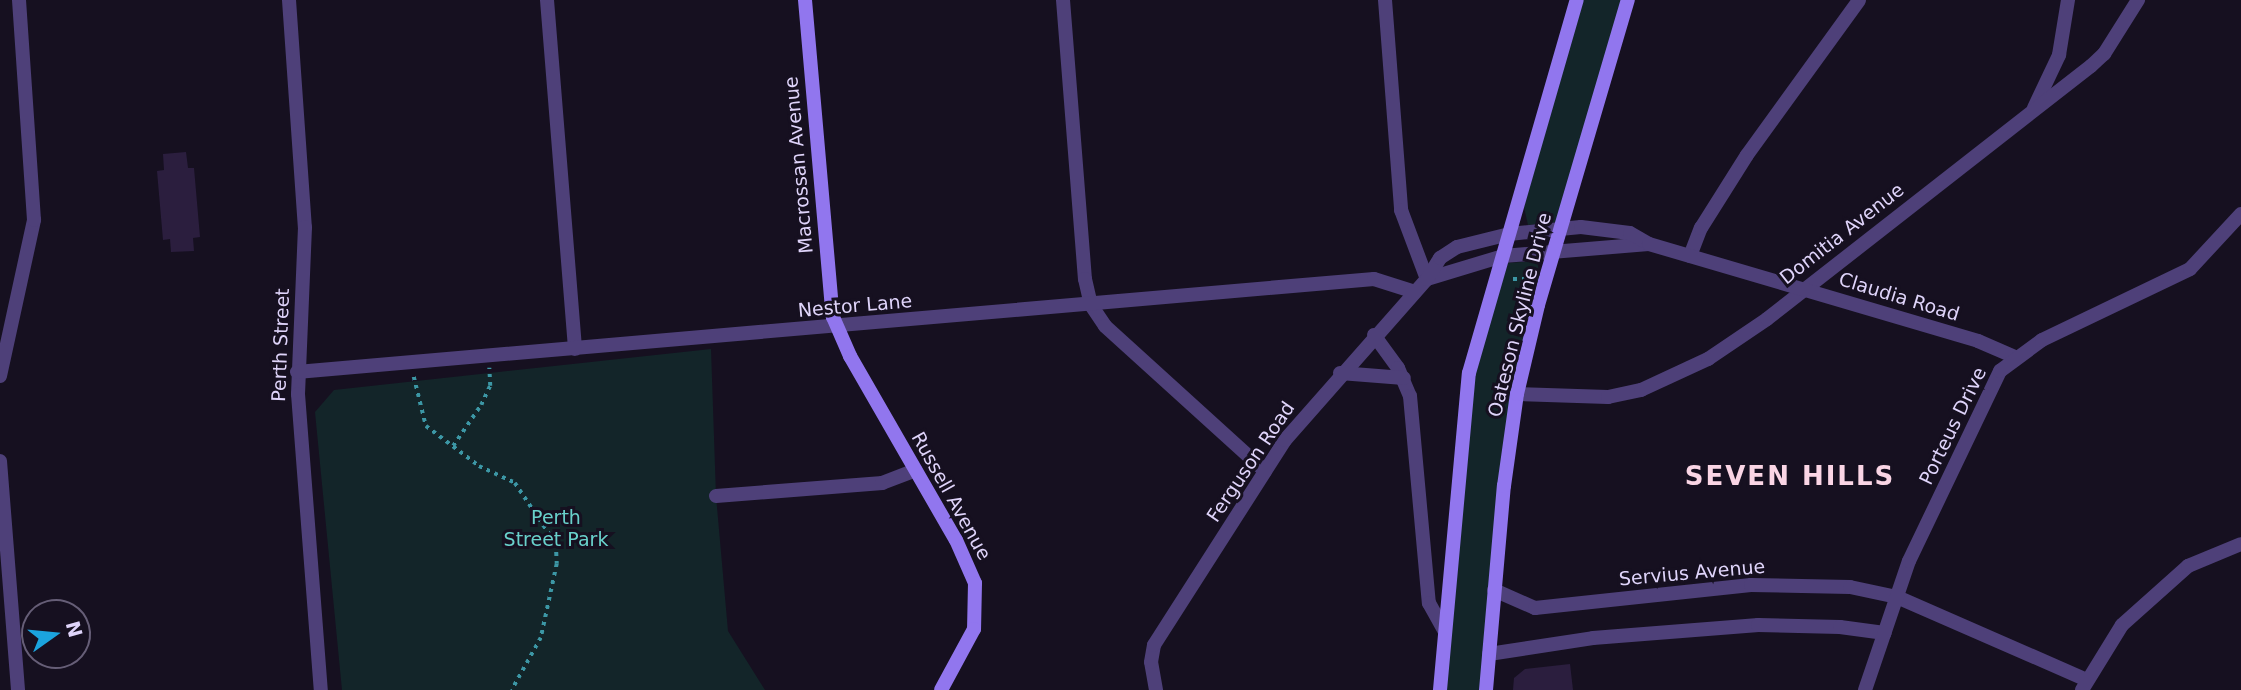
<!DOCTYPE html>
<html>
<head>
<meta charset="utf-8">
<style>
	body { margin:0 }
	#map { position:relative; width:2241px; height:690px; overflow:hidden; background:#161020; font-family:"DejaVu Sans",sans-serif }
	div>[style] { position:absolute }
	.green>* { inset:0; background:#132529 }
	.building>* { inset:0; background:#2b1e3e }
	.path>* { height:3.5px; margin-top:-1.75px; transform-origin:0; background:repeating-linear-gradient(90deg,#3c97a5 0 3.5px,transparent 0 8.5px) }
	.minor>* { height:14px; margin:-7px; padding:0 7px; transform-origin:7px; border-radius:7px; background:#4e4079 }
	.secondary>* { height:14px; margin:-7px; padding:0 7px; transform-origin:7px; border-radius:7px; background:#9176ee }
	span { translate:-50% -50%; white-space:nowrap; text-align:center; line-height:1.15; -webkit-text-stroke:6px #161020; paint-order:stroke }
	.street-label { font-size:19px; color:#dfd4fa }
	.park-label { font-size:19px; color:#69d1cb }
	.district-label { font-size:26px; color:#fad5e5; font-weight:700; letter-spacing:2px }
	.north { position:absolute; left:21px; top:599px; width:70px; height:70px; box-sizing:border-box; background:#161020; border:2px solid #665e77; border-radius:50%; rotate:75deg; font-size:19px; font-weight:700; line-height:28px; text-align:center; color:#dfd4fa }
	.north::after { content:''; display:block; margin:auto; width:24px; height:32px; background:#1ba4de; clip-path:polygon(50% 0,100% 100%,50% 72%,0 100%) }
</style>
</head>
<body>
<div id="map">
	<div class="green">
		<div style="clip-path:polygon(1582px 0,1622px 0,1558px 222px,1528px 225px,1524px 207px)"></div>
		<div style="clip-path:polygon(1537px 261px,1540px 276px,1481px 690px,1445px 690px,1461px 487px,1478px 357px,1508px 263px)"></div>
		<div style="clip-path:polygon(711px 349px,716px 496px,728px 631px,765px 690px,342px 690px,315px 412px,334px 390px)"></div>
	</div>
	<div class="building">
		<div style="clip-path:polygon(186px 152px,188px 168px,194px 168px,200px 237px,193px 238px,194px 251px,171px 252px,170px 239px,163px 240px,157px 171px,164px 170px,163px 154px)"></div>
		<div style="clip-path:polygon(574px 506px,579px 520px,561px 525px,557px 512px)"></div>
		<div style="clip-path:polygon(1570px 664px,1573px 690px,1513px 690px,1514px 678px,1525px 669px)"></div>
	</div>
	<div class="path">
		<div style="left:1513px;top:279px;width:16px"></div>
		<div style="left:414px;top:377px;width:50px;rotate:76.2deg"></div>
		<div style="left:426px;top:426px;width:66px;rotate:37deg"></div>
		<div style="left:479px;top:466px;width:40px;rotate:25deg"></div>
		<div style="left:515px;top:483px;width:73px;rotate:56.1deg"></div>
		<div style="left:556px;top:544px;width:20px;rotate:87deg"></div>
		<div style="left:557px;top:564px;width:76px;rotate:102.2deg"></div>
		<div style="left:541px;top:638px;width:60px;rotate:119.1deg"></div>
		<div style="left:453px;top:446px;width:50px;rotate:-55.7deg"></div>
		<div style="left:481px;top:405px;width:21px;rotate:-65deg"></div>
		<div style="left:490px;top:386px;width:18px;rotate:-93deg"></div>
		<div style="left:546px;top:524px;width:14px;rotate:-21deg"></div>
	</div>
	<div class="minor">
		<div style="left:289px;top:0;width:228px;rotate:86deg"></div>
		<div style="left:305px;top:227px;width:167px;rotate:92.4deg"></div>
		<div style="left:298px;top:394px;width:297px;rotate:85.6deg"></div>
		<div style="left:547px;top:0;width:350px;rotate:85.4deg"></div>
		<div style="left:1063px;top:0;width:280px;rotate:85.5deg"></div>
		<div style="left:1085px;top:279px;width:27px;rotate:77deg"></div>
		<div style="left:1091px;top:305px;width:25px;rotate:56deg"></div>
		<div style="left:1105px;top:326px;width:216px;rotate:42.2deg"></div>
		<div style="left:1385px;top:0;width:211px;rotate:85.6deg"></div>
		<div style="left:1401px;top:210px;width:74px;rotate:69.4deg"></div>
		<div style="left:2034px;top:108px;width:59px;rotate:-64.7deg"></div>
		<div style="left:2059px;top:55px;width:56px;rotate:-80.7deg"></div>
		<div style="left:1690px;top:256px;width:30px;rotate:-69deg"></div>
		<div style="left:1701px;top:228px;width:86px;rotate:-57.8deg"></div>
		<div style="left:1747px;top:155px;width:191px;rotate:-54.1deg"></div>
		<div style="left:1427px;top:279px;width:79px;rotate:-16.8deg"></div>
		<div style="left:1503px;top:256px;width:146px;rotate:-4.7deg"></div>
		<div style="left:1374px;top:335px;width:41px;rotate:54deg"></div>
		<div style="left:1398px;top:368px;width:30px;rotate:67deg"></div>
		<div style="left:1410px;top:396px;width:208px;rotate:84.8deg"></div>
		<div style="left:1429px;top:603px;width:31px;rotate:61deg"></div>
		<div style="left:297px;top:372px;width:1081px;rotate:-4.94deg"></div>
		<div style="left:1374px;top:279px;width:43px;rotate:17.6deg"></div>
		<div style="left:1340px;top:373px;width:64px;rotate:4.5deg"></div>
		<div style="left:0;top:376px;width:160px;rotate:-77.7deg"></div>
		<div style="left:34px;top:220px;width:221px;rotate:-93.9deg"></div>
		<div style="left:1517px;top:394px;width:91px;rotate:1.9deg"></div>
		<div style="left:1608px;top:397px;width:34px;rotate:-12deg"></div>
		<div style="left:1641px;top:390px;width:74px;rotate:-24.8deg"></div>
		<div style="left:1708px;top:359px;width:71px;rotate:-34.1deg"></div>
		<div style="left:1767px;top:319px;width:411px;rotate:-38deg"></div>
		<div style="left:2091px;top:66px;width:18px;rotate:-43deg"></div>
		<div style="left:2104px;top:54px;width:64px;rotate:-57.8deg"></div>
		<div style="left:0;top:461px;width:230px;rotate:85.5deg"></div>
		<div style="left:716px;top:496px;width:167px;rotate:-4.5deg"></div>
		<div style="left:882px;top:483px;width:36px;rotate:-21deg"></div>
		<div style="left:1494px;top:590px;width:45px;rotate:23.7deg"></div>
		<div style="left:1535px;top:608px;width:217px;rotate:-6.1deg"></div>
		<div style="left:1751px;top:585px;width:99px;rotate:1.2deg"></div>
		<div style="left:1850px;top:587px;width:48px;rotate:12deg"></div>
		<div style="left:1897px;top:597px;width:205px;rotate:23.6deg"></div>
		<div style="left:1489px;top:654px;width:105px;rotate:-8.7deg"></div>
		<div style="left:1593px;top:638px;width:166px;rotate:-4.5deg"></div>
		<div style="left:1758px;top:625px;width:82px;rotate:1.4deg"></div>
		<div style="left:1840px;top:627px;width:45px;rotate:7.6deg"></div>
		<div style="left:1156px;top:690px;width:28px;rotate:-100deg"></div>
		<div style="left:1151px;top:662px;width:17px;rotate:-80deg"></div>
		<div style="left:1154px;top:645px;width:243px;rotate:-57.4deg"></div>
		<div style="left:1285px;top:440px;width:215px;rotate:-48.6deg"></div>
		<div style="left:1427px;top:279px;width:25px;rotate:-58deg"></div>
		<div style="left:1440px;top:258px;width:20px;rotate:-33deg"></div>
		<div style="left:1457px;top:247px;width:54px;rotate:-14deg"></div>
		<div style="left:1509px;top:234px;width:72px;rotate:-5.6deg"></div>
		<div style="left:1581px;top:227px;width:49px;rotate:7deg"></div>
		<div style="left:1630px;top:233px;width:22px;rotate:30deg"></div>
		<div style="left:1649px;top:244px;width:343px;rotate:16.4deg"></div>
		<div style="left:1978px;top:341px;width:40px;rotate:23.4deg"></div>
		<div style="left:1865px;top:690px;width:136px;rotate:-71.2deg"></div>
		<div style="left:1909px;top:561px;width:211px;rotate:-64.4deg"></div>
		<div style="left:2000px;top:371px;width:52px;rotate:-36.4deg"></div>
		<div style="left:2042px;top:340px;width:164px;rotate:-25.6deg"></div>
		<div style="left:2190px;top:269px;width:75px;rotate:-47.2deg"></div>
		<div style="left:2082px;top:690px;width:76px;rotate:-58.4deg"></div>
		<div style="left:2122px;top:625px;width:89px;rotate:-41.8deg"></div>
		<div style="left:2188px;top:566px;width:57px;rotate:-22.5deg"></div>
	</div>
	<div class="secondary">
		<div style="left:805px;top:0;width:318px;rotate:85deg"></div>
		<div style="left:833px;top:317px;width:43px;rotate:66.4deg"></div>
		<div style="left:850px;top:356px;width:212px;rotate:60.1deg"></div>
		<div style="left:956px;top:540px;width:47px;rotate:66.2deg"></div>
		<div style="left:975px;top:583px;width:46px;rotate:91.2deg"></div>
		<div style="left:974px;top:629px;width:69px;rotate:118.4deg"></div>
		<div style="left:1440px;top:690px;width:318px;rotate:-84.8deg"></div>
		<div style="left:1469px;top:373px;width:388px;rotate:-73.9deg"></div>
		<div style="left:1486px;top:690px;width:205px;rotate:-85deg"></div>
		<div style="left:1504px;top:486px;width:93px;rotate:-82deg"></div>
		<div style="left:1517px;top:394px;width:91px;rotate:-76.7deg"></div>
		<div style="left:1538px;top:305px;width:318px;rotate:-73.6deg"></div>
	</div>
	<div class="street-label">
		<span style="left:799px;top:165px;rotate:-95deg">Macrossan Avenue</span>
		<span style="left:1842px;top:234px;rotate:-38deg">Domitia Avenue</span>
		<span style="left:1899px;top:297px;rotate:17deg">Claudia Road</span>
		<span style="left:855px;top:306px;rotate:-5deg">Nestor Lane</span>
		<span style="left:1520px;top:315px;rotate:-76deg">Oateson Skyline Drive</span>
		<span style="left:281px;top:345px;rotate:-88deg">Perth Street</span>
		<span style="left:1953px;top:426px;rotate:-64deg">Porteus Drive</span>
		<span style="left:1251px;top:462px;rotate:-56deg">Ferguson Road</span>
		<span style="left:951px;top:496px;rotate:61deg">Russell Avenue</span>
		<span style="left:1692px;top:573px;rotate:-5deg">Servius Avenue</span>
	</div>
	<div class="park-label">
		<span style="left:556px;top:529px">Perth<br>Street Park</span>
	</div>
	<div class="district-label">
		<span style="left:1790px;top:477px">SEVEN HILLS</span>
	</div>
	<div class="north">N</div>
</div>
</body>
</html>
